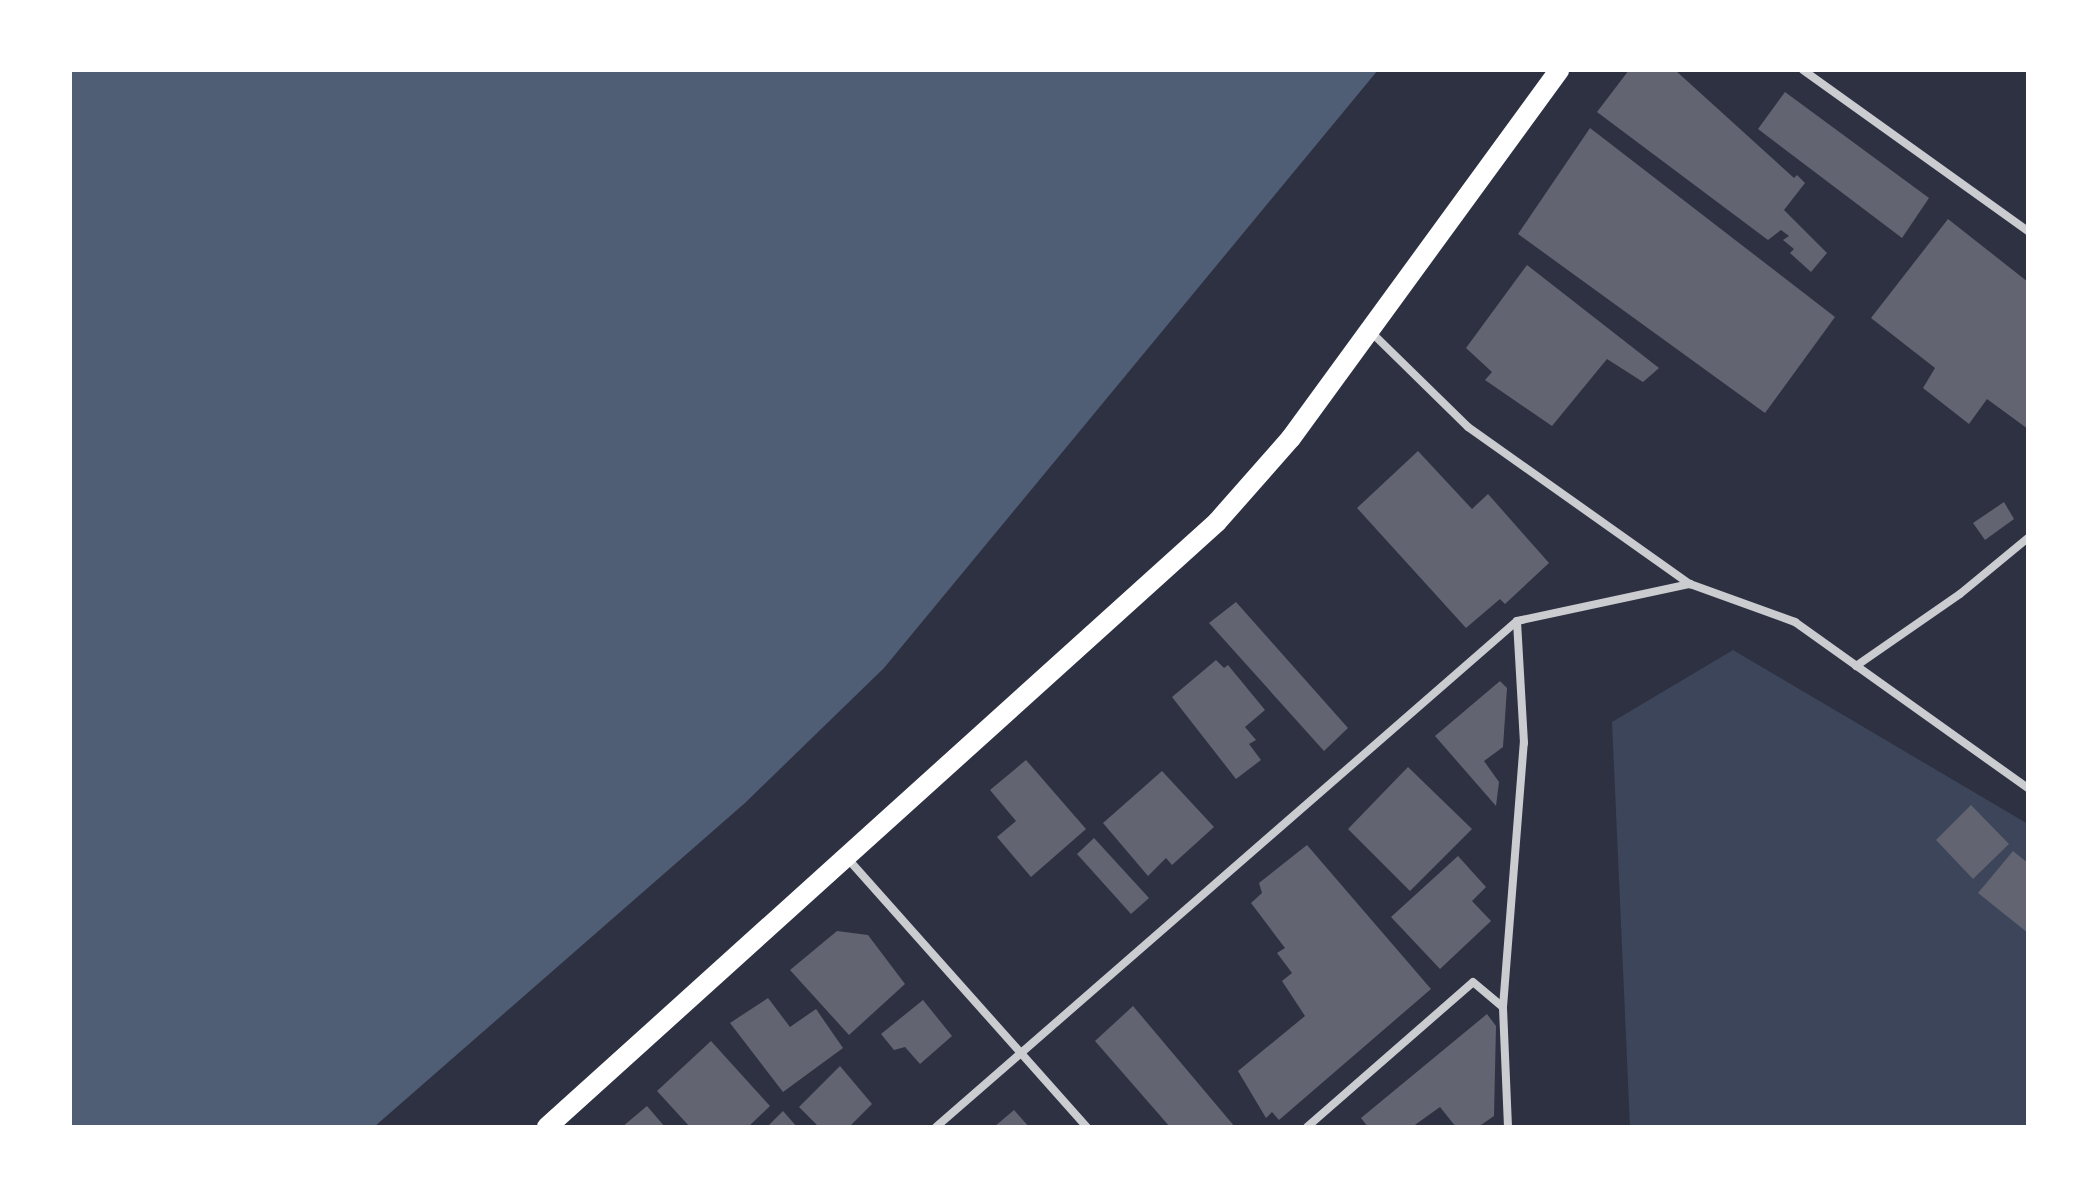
<!DOCTYPE html>
<html>
<head>
<meta charset="utf-8">
<style>
	body { margin:0 }
	#map { position:relative; width:2098px; height:1197px; overflow:hidden; background:#2d3142; font-family:Lato,sans-serif }
	div>[style] { position:absolute }
	.green>* { inset:0; background:#3c4559 }
	.water>* { inset:0; background:#4f5d75 }
	.building>* { inset:0; background:#626471 }
	.minor>* { height:8px; margin:-4px; padding:0 4px; transform-origin:4px; border-radius:4px; background:#caccd0 }
	.primary>* { height:20px; margin:-10px; padding:0 10px; transform-origin:10px; border-radius:10px; background:#fff }
	span { translate:-50% -50%; white-space:nowrap; text-align:center; line-height:1.15; -webkit-text-stroke:6px #fff; paint-order:stroke }
	.frame { position:absolute; inset:0; border:72px solid #fff; pointer-events:none }
</style>
</head>
<body>
<div id="map">
	<div class="green">
		<div style="clip-path:polygon(1733px 650px,2028px 824px,2028px 1127px,1630px 1127px,1612px 722px)"></div>
	</div>
	<div class="water">
		<div style="clip-path:polygon(70px 70px,1378px 70px,884px 668px,745px 803px,374px 1127px,70px 1127px)"></div>
	</div>
	<div class="building">
		<div style="clip-path:polygon(1629px 70px,1675px 70px,1794px 178px,1797px 175px,1805px 183px,1784px 210px,1827px 253px,1811px 272px,1790px 253px,1794px 249px,1783px 240px,1789px 236px,1781px 230px,1768px 240px,1597px 112px)"></div>
		<div style="clip-path:polygon(1785px 92px,1929px 198px,1902px 238px,1758px 129px)"></div>
		<div style="clip-path:polygon(1590px 128px,1835px 317px,1765px 413px,1518px 234px)"></div>
		<div style="clip-path:polygon(1948px 219px,2028px 282px,2028px 429px,1987px 399px,1969px 424px,1923px 388px,1935px 368px,1871px 318px)"></div>
		<div style="clip-path:polygon(1527px 265px,1659px 368px,1643px 382px,1607px 359px,1552px 426px,1485px 380px,1492px 372px,1466px 348px)"></div>
		<div style="clip-path:polygon(1418px 451px,1472px 509px,1488px 494px,1549px 563px,1505px 604px,1500px 599px,1466px 628px,1357px 508px)"></div>
		<div style="clip-path:polygon(2004px 502px,2014px 519px,1985px 540px,1973px 523px)"></div>
		<div style="clip-path:polygon(1236px 602px,1348px 728px,1324px 751px,1209px 623px)"></div>
		<div style="clip-path:polygon(1216px 660px,1224px 668px,1228px 665px,1265px 710px,1245px 727px,1256px 740px,1249px 744px,1261px 760px,1236px 779px,1172px 697px)"></div>
		<div style="clip-path:polygon(1500px 681px,1507px 688px,1503px 747px,1484px 761px,1499px 782px,1496px 806px,1435px 736px)"></div>
		<div style="clip-path:polygon(1026px 760px,1086px 829px,1031px 877px,997px 837px,1016px 821px,990px 790px)"></div>
		<div style="clip-path:polygon(1408px 767px,1472px 829px,1410px 891px,1348px 829px)"></div>
		<div style="clip-path:polygon(1162px 771px,1214px 827px,1172px 865px,1166px 858px,1148px 876px,1103px 823px)"></div>
		<div style="clip-path:polygon(1971px 805px,2009px 844px,1973px 879px,1936px 840px)"></div>
		<div style="clip-path:polygon(1094px 838px,1149px 898px,1131px 914px,1077px 854px)"></div>
		<div style="clip-path:polygon(1307px 845px,1431px 989px,1279px 1120px,1272px 1112px,1266px 1118px,1238px 1071px,1305px 1016px,1282px 981px,1292px 973px,1277px 953px,1285px 948px,1251px 903px,1262px 893px,1259px 883px)"></div>
		<div style="clip-path:polygon(2013px 851px,2028px 863px,2028px 933px,1978px 893px)"></div>
		<div style="clip-path:polygon(1458px 856px,1486px 887px,1472px 901px,1491px 921px,1440px 969px,1391px 917px)"></div>
		<div style="clip-path:polygon(837px 931px,868px 935px,905px 984px,849px 1035px,790px 970px)"></div>
		<div style="clip-path:polygon(768px 998px,790px 1027px,816px 1009px,843px 1048px,783px 1092px,730px 1023px)"></div>
		<div style="clip-path:polygon(923px 1000px,952px 1036px,920px 1064px,905px 1047px,894px 1050px,881px 1034px)"></div>
		<div style="clip-path:polygon(1133px 1006px,1235px 1127px,1170px 1127px,1095px 1041px)"></div>
		<div style="clip-path:polygon(1487px 1014px,1496px 1026px,1494px 1116px,1478px 1127px,1456px 1127px,1440px 1107px,1412px 1127px,1368px 1127px,1361px 1118px)"></div>
		<div style="clip-path:polygon(711px 1041px,770px 1106px,748px 1127px,690px 1127px,657px 1091px)"></div>
		<div style="clip-path:polygon(840px 1066px,872px 1104px,849px 1127px,819px 1127px,799px 1107px)"></div>
		<div style="clip-path:polygon(647px 1106px,665px 1127px,622px 1127px)"></div>
		<div style="clip-path:polygon(1014px 1110px,1029px 1127px,994px 1127px)"></div>
		<div style="clip-path:polygon(783px 1111px,797px 1127px,767px 1127px)"></div>
	</div>
	<div class="minor">
		<div style="left:1803px;top:70px;width:277px;rotate:35.6deg"></div>
		<div style="left:1370px;top:331px;width:137px;rotate:44.4deg"></div>
		<div style="left:1468px;top:427px;width:272px;rotate:35.3deg"></div>
		<div style="left:1690px;top:584px;width:112px;rotate:19.9deg"></div>
		<div style="left:1795px;top:622px;width:286px;rotate:35.5deg"></div>
		<div style="left:1856px;top:666px;width:126px;rotate:-34.7deg"></div>
		<div style="left:1960px;top:594px;width:88px;rotate:-39.5deg"></div>
		<div style="left:848px;top:859px;width:359px;rotate:48.3deg"></div>
		<div style="left:936px;top:1127px;width:770px;rotate:-41.05deg"></div>
		<div style="left:1517px;top:621px;width:177px;rotate:-12.1deg"></div>
		<div style="left:1307px;top:1127px;width:220px;rotate:-41.1deg"></div>
		<div style="left:1473px;top:982px;width:39px;rotate:40deg"></div>
		<div style="left:1508px;top:1127px;width:120px;rotate:-92.4deg"></div>
		<div style="left:1503px;top:1007px;width:265px;rotate:-85.5deg"></div>
		<div style="left:1524px;top:743px;width:122px;rotate:-93.3deg"></div>
	</div>
	<div class="primary">
		<div style="left:547px;top:1127px;width:903px;rotate:-42.08deg"></div>
		<div style="left:1217px;top:522px;width:112px;rotate:-48.6deg"></div>
		<div style="left:1291px;top:438px;width:455px;rotate:-53.9deg"></div>
	</div>
	<div class="frame"></div>
</div>
</body>
</html>
